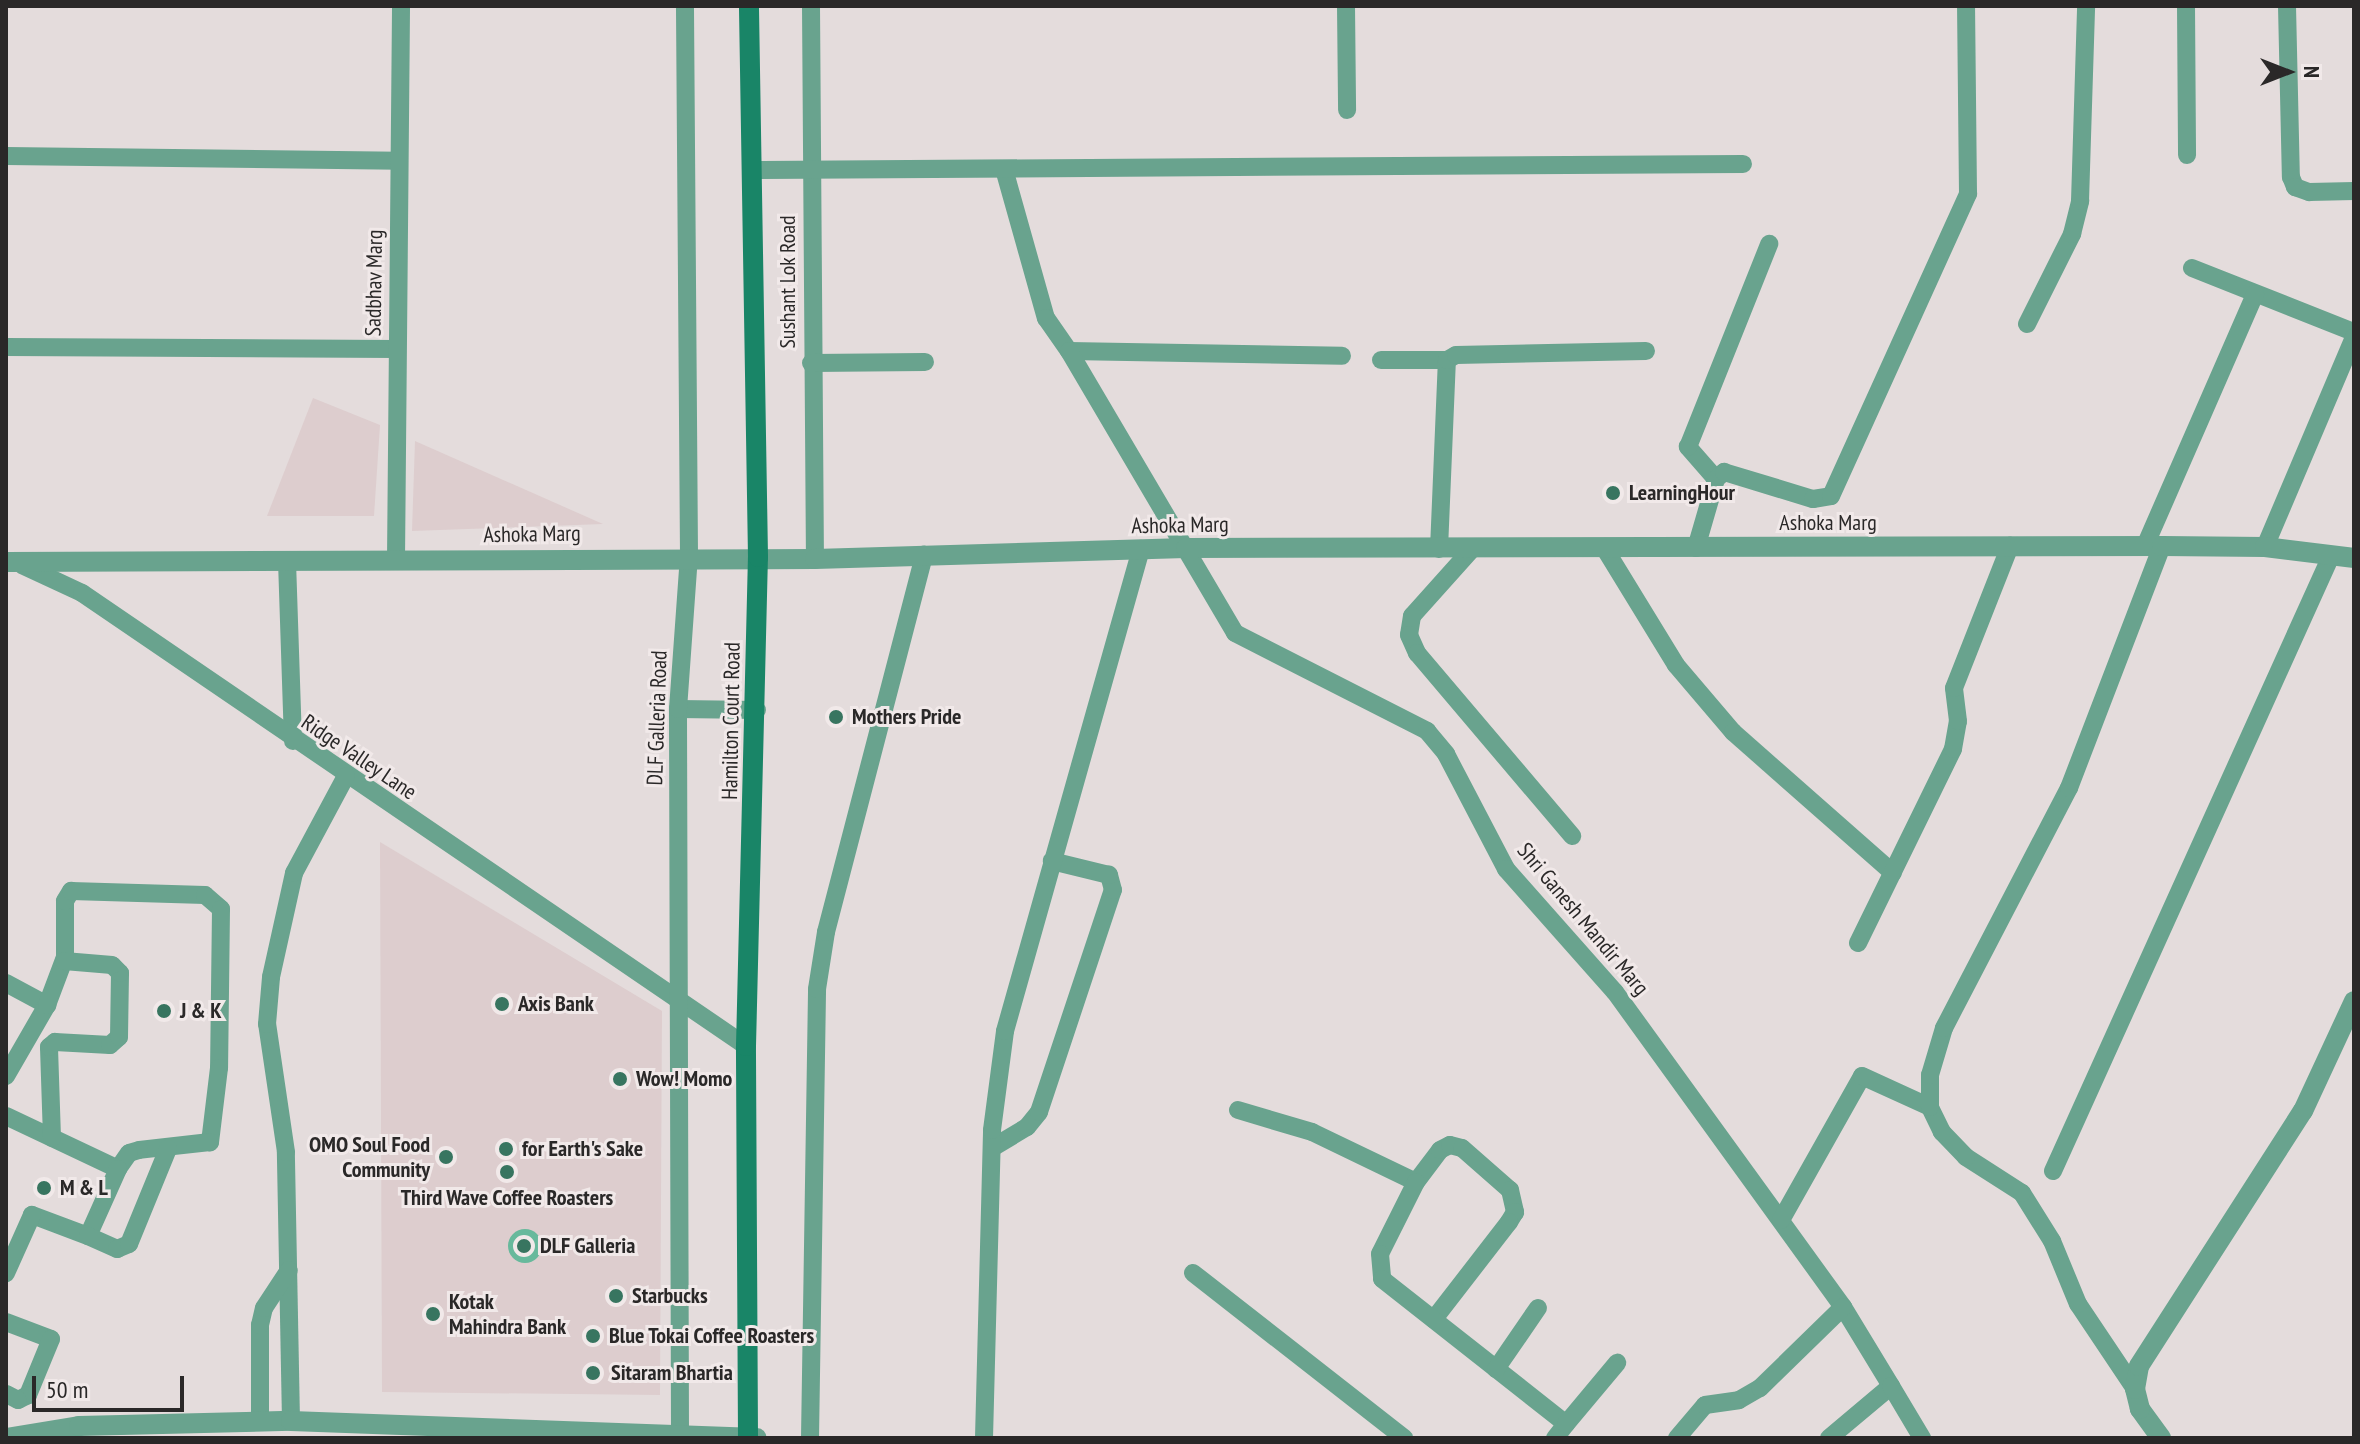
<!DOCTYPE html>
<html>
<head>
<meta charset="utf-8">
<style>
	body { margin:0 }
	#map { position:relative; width:2360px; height:1444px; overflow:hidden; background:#e4dcdc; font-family:"PT Sans Narrow",sans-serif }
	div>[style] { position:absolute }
	.built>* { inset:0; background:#ddcdce }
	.water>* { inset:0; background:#67b99c }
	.round { border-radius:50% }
	.minor>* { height:18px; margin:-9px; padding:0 9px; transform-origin:9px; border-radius:9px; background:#69a38e }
	.tertiary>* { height:20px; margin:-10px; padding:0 10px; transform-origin:10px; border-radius:10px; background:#69a38e }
	.secondary>* { height:20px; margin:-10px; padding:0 10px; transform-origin:10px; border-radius:10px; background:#198567 }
	.dots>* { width:22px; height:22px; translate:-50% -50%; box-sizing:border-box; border:4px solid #f1e9e9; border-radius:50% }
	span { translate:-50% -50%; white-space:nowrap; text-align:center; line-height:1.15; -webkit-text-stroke:6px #f1e9e9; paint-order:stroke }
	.street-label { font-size:22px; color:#2a2828 }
	.poi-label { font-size:22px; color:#2a2828; font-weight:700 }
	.left { translate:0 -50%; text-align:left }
	.right { translate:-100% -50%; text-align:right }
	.frame { position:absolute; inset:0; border:8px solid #2a2828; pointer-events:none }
	.north { position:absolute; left:2248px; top:32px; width:80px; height:80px; -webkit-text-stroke:6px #f1e9e9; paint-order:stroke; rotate:90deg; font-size:22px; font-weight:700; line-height:32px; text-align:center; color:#2a2828 }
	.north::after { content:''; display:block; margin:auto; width:28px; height:36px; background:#2a2828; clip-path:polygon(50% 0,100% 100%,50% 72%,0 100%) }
	.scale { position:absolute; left:32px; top:1376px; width:152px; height:36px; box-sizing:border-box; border:4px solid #2a2828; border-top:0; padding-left:10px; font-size:24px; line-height:28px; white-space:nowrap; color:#2a2828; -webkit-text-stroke:6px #f1e9e9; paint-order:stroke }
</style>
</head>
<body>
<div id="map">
	<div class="built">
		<div style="clip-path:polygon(313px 398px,380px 425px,374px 516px,267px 516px)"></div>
		<div style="clip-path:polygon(415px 441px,603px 524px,412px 531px)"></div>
		<div style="clip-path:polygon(380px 842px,662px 1011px,660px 1395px,382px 1392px)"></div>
	</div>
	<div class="water">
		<div class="round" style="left:508px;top:1229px;width:34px;height:34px"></div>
	</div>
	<div class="minor">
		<div style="left:811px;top:6px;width:553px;rotate:89.59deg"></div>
		<div style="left:1346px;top:6px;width:104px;rotate:89.4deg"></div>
		<div style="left:2186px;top:6px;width:149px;rotate:89.6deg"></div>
		<div style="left:2287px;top:6px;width:171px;rotate:88.7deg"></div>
		<div style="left:2291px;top:177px;width:11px;rotate:68deg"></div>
		<div style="left:2295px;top:187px;width:15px;rotate:20deg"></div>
		<div style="left:2309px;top:192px;width:45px;rotate:-1.3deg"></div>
		<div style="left:6px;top:156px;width:393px;rotate:0.7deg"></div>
		<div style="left:1004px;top:169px;width:155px;rotate:74.3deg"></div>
		<div style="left:1046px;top:318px;width:40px;rotate:55.1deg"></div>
		<div style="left:1069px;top:351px;width:273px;rotate:1deg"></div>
		<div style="left:752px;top:170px;width:991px;rotate:-0.35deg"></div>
		<div style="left:2192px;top:268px;width:174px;rotate:21.6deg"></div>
		<div style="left:2027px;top:324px;width:101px;rotate:-63.4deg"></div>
		<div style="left:2072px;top:234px;width:34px;rotate:-76deg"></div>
		<div style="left:2080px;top:201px;width:195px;rotate:-88.2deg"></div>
		<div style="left:6px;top:347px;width:391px;rotate:0.3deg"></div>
		<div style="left:1069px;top:351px;width:327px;rotate:59.5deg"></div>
		<div style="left:1235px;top:633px;width:216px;rotate:27deg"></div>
		<div style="left:1427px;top:731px;width:30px;rotate:50deg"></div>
		<div style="left:1446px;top:754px;width:130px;rotate:62.4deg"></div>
		<div style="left:1506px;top:869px;width:164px;rotate:48.5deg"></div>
		<div style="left:1615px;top:992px;width:389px;rotate:54.1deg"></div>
		<div style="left:1843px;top:1307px;width:92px;rotate:58.7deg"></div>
		<div style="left:1891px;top:1386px;width:81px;rotate:140deg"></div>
		<div style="left:1381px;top:360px;width:66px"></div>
		<div style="left:811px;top:363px;width:114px;rotate:-0.5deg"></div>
		<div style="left:1716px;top:479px;width:43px;rotate:-131.2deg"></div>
		<div style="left:1688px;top:447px;width:219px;rotate:-68.2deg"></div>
		<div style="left:2145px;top:546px;width:275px;rotate:-66.4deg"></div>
		<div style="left:2265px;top:547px;width:228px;rotate:-67deg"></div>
		<div style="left:1696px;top:548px;width:72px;rotate:-73.8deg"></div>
		<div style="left:1716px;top:479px;width:11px;rotate:-41deg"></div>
		<div style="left:1724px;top:472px;width:93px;rotate:16.9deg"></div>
		<div style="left:1813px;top:499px;width:18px;rotate:-9deg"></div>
		<div style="left:1831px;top:496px;width:332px;rotate:-65.6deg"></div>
		<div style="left:1968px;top:194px;width:188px;rotate:-90.6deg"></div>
		<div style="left:1439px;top:549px;width:189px;rotate:-87.6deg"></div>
		<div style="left:1447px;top:360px;width:10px;rotate:-29deg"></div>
		<div style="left:1456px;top:355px;width:190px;rotate:-1.2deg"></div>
		<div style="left:1472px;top:549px;width:90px;rotate:131.8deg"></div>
		<div style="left:1412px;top:616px;width:19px;rotate:99deg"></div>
		<div style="left:1409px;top:635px;width:20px;rotate:66deg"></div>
		<div style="left:1417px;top:653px;width:240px;rotate:49.7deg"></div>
		<div style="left:1605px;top:549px;width:136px;rotate:58.5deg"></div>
		<div style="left:1676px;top:665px;width:88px;rotate:49.6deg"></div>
		<div style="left:1733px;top:732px;width:213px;rotate:41.4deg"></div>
		<div style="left:396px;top:560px;width:554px;rotate:-89.48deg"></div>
		<div style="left:287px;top:561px;width:180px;rotate:88.1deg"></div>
		<div style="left:22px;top:565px;width:66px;rotate:25deg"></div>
		<div style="left:82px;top:593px;width:804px;rotate:34.3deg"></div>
		<div style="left:678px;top:709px;width:79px;rotate:0.7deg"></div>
		<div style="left:1858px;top:943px;width:216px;rotate:-63.9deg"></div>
		<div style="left:1953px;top:749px;width:28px;rotate:-80deg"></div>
		<div style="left:1958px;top:721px;width:33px;rotate:-97deg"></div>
		<div style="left:1954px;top:688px;width:153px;rotate:-68.5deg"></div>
		<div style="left:6px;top:983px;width:47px;rotate:28.2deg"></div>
		<div style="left:47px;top:1005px;width:82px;rotate:120deg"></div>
		<div style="left:47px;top:1005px;width:51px;rotate:-69.4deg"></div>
		<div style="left:65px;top:957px;width:56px;rotate:-90deg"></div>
		<div style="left:65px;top:901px;width:12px;rotate:-59deg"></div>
		<div style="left:71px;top:891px;width:134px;rotate:1.7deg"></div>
		<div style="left:205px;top:895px;width:21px;rotate:41deg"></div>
		<div style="left:221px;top:909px;width:159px;rotate:90.7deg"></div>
		<div style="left:219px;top:1068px;width:75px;rotate:96.9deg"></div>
		<div style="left:210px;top:1142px;width:71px;rotate:173.6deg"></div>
		<div style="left:139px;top:1150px;width:10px;rotate:163deg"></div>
		<div style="left:129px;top:1153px;width:19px;rotate:125deg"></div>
		<div style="left:1238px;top:1110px;width:77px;rotate:16.6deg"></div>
		<div style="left:1312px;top:1132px;width:115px;rotate:25.7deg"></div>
		<div style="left:1416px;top:1182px;width:40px;rotate:-53deg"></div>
		<div style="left:1440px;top:1150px;width:11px;rotate:-27deg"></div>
		<div style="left:1450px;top:1145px;width:12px;rotate:14deg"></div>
		<div style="left:1462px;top:1148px;width:64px;rotate:41.2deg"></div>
		<div style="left:1510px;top:1190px;width:23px;rotate:77deg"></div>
		<div style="left:1515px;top:1212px;width:12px;rotate:121deg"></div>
		<div style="left:1509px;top:1222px;width:123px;rotate:127.7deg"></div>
		<div style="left:6px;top:1116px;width:124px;rotate:25.3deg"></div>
		<div style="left:118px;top:1169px;width:73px;rotate:114.1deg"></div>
		<div style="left:88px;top:1236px;width:60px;rotate:-159.4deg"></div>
		<div style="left:32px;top:1215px;width:64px;rotate:114.1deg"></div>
		<div style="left:52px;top:1138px;width:91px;rotate:-91.9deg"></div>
		<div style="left:49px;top:1047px;width:8px;rotate:-40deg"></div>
		<div style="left:55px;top:1042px;width:55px;rotate:3.1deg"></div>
		<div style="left:110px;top:1045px;width:12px;rotate:-42deg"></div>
		<div style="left:119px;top:1037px;width:64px;rotate:-89.1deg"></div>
		<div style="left:120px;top:973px;width:11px;rotate:-135deg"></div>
		<div style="left:112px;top:965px;width:48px;rotate:-175.2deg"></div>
		<div style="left:992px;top:1148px;width:41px;rotate:-31deg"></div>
		<div style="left:1027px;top:1127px;width:19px;rotate:-51deg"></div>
		<div style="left:1039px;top:1112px;width:234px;rotate:-71.6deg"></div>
		<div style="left:1113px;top:890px;width:16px;rotate:-105deg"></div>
		<div style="left:1109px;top:875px;width:59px;rotate:-166.2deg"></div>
		<div style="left:2053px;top:1171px;width:675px;rotate:-65.68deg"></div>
		<div style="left:1416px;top:1182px;width:80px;rotate:116.6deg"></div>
		<div style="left:1380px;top:1254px;width:25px;rotate:85deg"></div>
		<div style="left:1382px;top:1279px;width:234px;rotate:38.2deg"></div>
		<div style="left:1566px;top:1424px;width:18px;rotate:128deg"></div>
		<div style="left:1781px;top:1220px;width:165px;rotate:-60.6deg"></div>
		<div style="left:1862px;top:1076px;width:75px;rotate:24.5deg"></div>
		<div style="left:88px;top:1236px;width:32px;rotate:24deg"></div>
		<div style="left:117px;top:1249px;width:13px;rotate:-23deg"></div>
		<div style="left:129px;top:1244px;width:103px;rotate:-67.7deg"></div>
		<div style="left:1193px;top:1273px;width:268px;rotate:38deg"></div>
		<div style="left:6px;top:1322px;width:48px;rotate:20.7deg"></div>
		<div style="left:51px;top:1339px;width:61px;rotate:112.3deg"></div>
		<div style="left:28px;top:1395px;width:11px;rotate:153deg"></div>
		<div style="left:18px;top:1400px;width:13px;rotate:-153deg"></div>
		<div style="left:1496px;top:1369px;width:74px;rotate:-55.5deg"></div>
		<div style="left:1891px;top:1386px;width:61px;rotate:59.2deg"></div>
		<div style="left:2135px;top:1389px;width:102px;rotate:-123.8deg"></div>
		<div style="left:2078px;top:1304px;width:68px;rotate:-112.4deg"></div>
		<div style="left:2052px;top:1241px;width:57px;rotate:-122deg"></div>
		<div style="left:2022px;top:1193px;width:67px;rotate:-147.3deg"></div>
		<div style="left:1966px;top:1157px;width:35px;rotate:-134deg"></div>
		<div style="left:1942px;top:1132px;width:28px;rotate:-116deg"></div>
		<div style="left:1930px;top:1107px;width:32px;rotate:-90deg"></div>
		<div style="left:1930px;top:1075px;width:49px;rotate:-73.4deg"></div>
		<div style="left:1944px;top:1028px;width:271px;rotate:-62.5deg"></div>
		<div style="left:2069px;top:788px;width:259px;rotate:-69deg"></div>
		<div style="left:291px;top:1421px;width:269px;rotate:-91.1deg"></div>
		<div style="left:286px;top:1152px;width:129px;rotate:-98.4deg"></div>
		<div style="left:267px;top:1024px;width:47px;rotate:-85.1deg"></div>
		<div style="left:271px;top:977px;width:107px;rotate:-77.5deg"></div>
		<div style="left:294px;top:873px;width:110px;rotate:-61.8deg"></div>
		<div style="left:260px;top:1422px;width:97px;rotate:-90deg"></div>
		<div style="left:260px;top:1325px;width:17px;rotate:-77deg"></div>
		<div style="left:264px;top:1308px;width:45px;rotate:-56.7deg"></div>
		<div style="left:1566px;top:1424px;width:80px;rotate:-50.1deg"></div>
		<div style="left:680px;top:1432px;width:723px;rotate:-90.16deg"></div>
		<div style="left:678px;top:709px;width:154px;rotate:-85.9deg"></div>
		<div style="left:689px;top:555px;width:549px;rotate:-90.42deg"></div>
		<div style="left:810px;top:1438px;width:449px;rotate:-89.1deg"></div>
		<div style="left:817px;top:989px;width:58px;rotate:-81deg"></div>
		<div style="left:826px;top:932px;width:390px;rotate:-75.4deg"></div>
		<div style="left:984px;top:1438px;width:308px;rotate:-88.5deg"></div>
		<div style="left:992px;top:1130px;width:100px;rotate:-82.5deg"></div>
		<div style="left:1005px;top:1031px;width:501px;rotate:-74.24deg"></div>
		<div style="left:1677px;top:1438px;width:43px;rotate:-49.7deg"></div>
		<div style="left:1705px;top:1405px;width:34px;rotate:-8deg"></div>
		<div style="left:1739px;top:1400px;width:24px;rotate:-30deg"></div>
		<div style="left:1760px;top:1388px;width:116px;rotate:-44.3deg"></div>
	</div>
	<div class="tertiary">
		<div style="left:6px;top:562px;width:809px;rotate:-0.21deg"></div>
		<div style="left:815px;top:559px;width:371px;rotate:-1.7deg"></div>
		<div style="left:1186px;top:548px;width:976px;rotate:-0.12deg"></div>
		<div style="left:2162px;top:546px;width:103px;rotate:0.6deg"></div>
		<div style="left:2265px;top:547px;width:90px;rotate:7deg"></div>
		<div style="left:6px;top:1438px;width:74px;rotate:-9.3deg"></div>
		<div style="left:79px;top:1426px;width:212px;rotate:-1.4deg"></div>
		<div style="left:291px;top:1421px;width:466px;rotate:2.1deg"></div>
		<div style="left:2161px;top:1438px;width:36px;rotate:-126deg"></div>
		<div style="left:2140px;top:1409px;width:21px;rotate:-104deg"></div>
		<div style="left:2135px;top:1389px;width:23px;rotate:-80deg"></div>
		<div style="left:2139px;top:1366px;width:303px;rotate:-57.3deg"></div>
		<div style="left:2303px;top:1111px;width:121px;rotate:-65.1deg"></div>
	</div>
	<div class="secondary">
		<div style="left:748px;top:1438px;width:392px;rotate:-90.3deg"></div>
		<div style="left:746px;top:1046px;width:489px;rotate:-88.6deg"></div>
		<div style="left:758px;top:557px;width:551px;rotate:-90.94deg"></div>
	</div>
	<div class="dots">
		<div style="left:1613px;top:493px;background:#387560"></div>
		<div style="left:836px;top:717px;background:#387560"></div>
		<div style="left:502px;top:1004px;background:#387560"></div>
		<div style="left:164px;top:1011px;background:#387560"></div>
		<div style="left:620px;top:1079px;background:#387560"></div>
		<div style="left:506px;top:1149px;background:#387560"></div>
		<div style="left:446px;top:1157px;background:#387560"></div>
		<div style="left:507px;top:1172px;background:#387560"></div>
		<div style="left:44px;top:1188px;background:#387560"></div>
		<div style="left:524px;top:1246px;background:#387560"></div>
		<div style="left:616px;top:1296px;background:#387560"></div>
		<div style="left:433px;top:1314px;background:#387560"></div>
		<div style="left:593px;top:1336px;background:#387560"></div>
		<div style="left:593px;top:1373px;background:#387560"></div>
	</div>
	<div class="street-label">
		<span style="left:788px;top:282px;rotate:-90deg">Sushant Lok Road</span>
		<span style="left:374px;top:283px;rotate:-89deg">Sadbhav Marg</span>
		<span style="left:1828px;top:523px">Ashoka Marg</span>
		<span style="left:1180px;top:525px;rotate:-1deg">Ashoka Marg</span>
		<span style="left:532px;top:534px;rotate:-1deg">Ashoka Marg</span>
		<span style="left:657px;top:718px;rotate:-88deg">DLF Galleria Road</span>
		<span style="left:731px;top:721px;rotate:-89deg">Hamilton Court Road</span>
		<span style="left:359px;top:757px;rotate:34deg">Ridge Valley Lane</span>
		<span style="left:1583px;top:919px;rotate:50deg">Shri Ganesh Mandir Marg</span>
	</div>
	<div class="poi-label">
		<span class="left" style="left:1629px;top:493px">LearningHour</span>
		<span class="left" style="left:852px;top:717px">Mothers Pride</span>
		<span class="left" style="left:518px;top:1004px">Axis Bank</span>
		<span class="left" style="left:180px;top:1011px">J &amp; K</span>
		<span class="left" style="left:636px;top:1079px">Wow! Momo</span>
		<span class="right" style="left:430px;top:1157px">OMO Soul Food<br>Community</span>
		<span class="left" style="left:522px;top:1149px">for Earth's Sake</span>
		<span class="left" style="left:60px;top:1188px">M &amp; L</span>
		<span style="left:507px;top:1198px">Third Wave Coffee Roasters</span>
		<span class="left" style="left:540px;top:1246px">DLF Galleria</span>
		<span class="left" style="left:632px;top:1296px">Starbucks</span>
		<span class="left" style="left:449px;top:1314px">Kotak<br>Mahindra Bank</span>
		<span class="left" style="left:609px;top:1336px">Blue Tokai Coffee Roasters</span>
		<span class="left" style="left:611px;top:1373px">Sitaram Bhartia</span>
	</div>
	<div class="frame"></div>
	<div class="north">N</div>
	<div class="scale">50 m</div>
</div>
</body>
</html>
